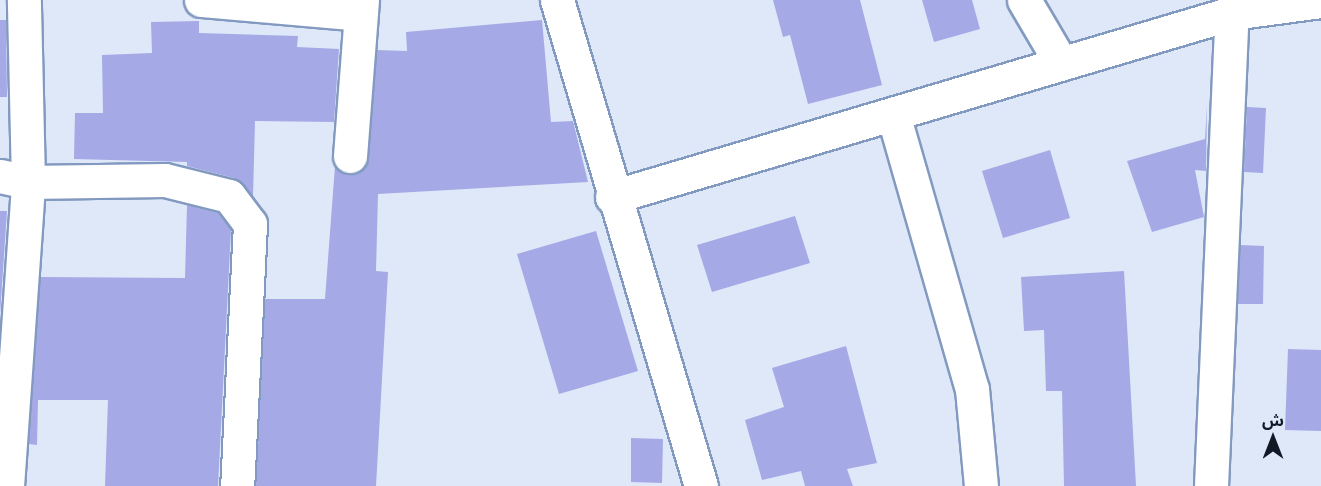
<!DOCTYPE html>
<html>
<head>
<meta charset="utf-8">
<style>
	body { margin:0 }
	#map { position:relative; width:1321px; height:486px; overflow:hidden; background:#dee8f8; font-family:"PT Sans Narrow","Noto Sans Arabic",sans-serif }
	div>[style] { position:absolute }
	.building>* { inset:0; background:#a5a9e6 }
	.roads { filter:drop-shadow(2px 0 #839ac0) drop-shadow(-2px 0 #839ac0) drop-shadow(0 2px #839ac0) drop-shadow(0 -2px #839ac0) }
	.street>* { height:33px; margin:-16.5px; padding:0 16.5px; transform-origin:16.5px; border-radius:16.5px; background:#fff }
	span { translate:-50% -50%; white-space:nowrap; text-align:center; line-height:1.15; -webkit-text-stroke:4.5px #dee8f8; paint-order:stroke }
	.north { position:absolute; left:1243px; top:408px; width:60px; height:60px; -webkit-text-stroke:4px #dee8f8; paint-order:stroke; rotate:0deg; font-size:16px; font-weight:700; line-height:24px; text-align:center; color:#111927 }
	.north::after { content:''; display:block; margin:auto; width:21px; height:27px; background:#111927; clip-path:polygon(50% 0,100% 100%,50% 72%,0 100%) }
</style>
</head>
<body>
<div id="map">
	<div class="building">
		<div style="clip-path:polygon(773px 0,860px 0,882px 85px,808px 104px,790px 35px,783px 37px)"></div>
		<div style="clip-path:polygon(922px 0,972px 0,980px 29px,934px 42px)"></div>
		<div style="clip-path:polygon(0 20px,6px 20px,7px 97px,0 97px)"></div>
		<div style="clip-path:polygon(542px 20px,551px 122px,573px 121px,588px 182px,378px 194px,376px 271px,388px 272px,376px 486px,256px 486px,265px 299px,325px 299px,335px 166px,349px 175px,366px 166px,377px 50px,407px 51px,406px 32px)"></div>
		<div style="clip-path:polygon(199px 21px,199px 33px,298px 36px,297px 47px,339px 49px,334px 122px,255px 121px,253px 197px,234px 178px,187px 166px,187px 162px,74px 159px,75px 113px,103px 113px,102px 55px,152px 53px,151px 22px)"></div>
		<div style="clip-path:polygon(1207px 105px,1206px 171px,1195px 170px,1204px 217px,1152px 232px,1127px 161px,1205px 139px)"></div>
		<div style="clip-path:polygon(1247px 107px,1266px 108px,1263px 173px,1244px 172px)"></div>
		<div style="clip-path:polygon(1050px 150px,1070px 218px,1003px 238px,982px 171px)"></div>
		<div style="clip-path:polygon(187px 205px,218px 213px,231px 230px,218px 486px,105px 486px,108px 400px,38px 400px,37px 445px,29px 444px,40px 277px,185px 278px)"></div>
		<div style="clip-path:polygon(0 211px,7px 211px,0 315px)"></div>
		<div style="clip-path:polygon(795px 216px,810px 263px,712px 292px,697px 245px)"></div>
		<div style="clip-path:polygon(596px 231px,638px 371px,559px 394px,517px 254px)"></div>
		<div style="clip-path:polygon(1240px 245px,1264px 246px,1263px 304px,1238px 304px)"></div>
		<div style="clip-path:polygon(1124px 271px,1136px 486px,1064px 486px,1062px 391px,1046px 391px,1044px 330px,1024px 331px,1021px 277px)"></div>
		<div style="clip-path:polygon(846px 346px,877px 463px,847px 469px,853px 486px,805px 486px,801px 471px,762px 480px,745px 420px,784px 407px,772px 368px)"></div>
		<div style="clip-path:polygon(1288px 349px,1321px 350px,1321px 431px,1285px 430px)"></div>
		<div style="clip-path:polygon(631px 438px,663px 439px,662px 483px,631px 482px)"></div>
	</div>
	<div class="roads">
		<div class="street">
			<div style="left:201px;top:0;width:160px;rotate:5deg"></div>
			<div style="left:557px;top:0;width:507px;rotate:73.5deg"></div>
			<div style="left:1024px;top:0;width:73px;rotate:59.6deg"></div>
			<div style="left:893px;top:114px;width:286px;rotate:74deg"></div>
			<div style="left:972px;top:389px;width:97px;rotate:84.7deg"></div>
			<div style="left:350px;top:156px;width:156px;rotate:-85.6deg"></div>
			<div style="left:0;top:176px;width:29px;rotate:12deg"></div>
			<div style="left:28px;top:182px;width:137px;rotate:-0.8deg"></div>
			<div style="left:165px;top:180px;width:66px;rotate:14deg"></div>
			<div style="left:229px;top:196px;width:35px;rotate:53deg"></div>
			<div style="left:250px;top:224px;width:262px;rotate:92.8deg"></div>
			<div style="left:612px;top:197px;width:647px;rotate:-16.53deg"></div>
			<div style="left:1232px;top:13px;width:90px;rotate:-7.7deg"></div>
			<div style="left:7px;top:486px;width:305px;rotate:-86deg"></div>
			<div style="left:28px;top:182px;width:182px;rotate:-91.3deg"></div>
			<div style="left:1211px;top:486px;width:473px;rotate:-87.5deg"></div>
		</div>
	</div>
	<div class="north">ش</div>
</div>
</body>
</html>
